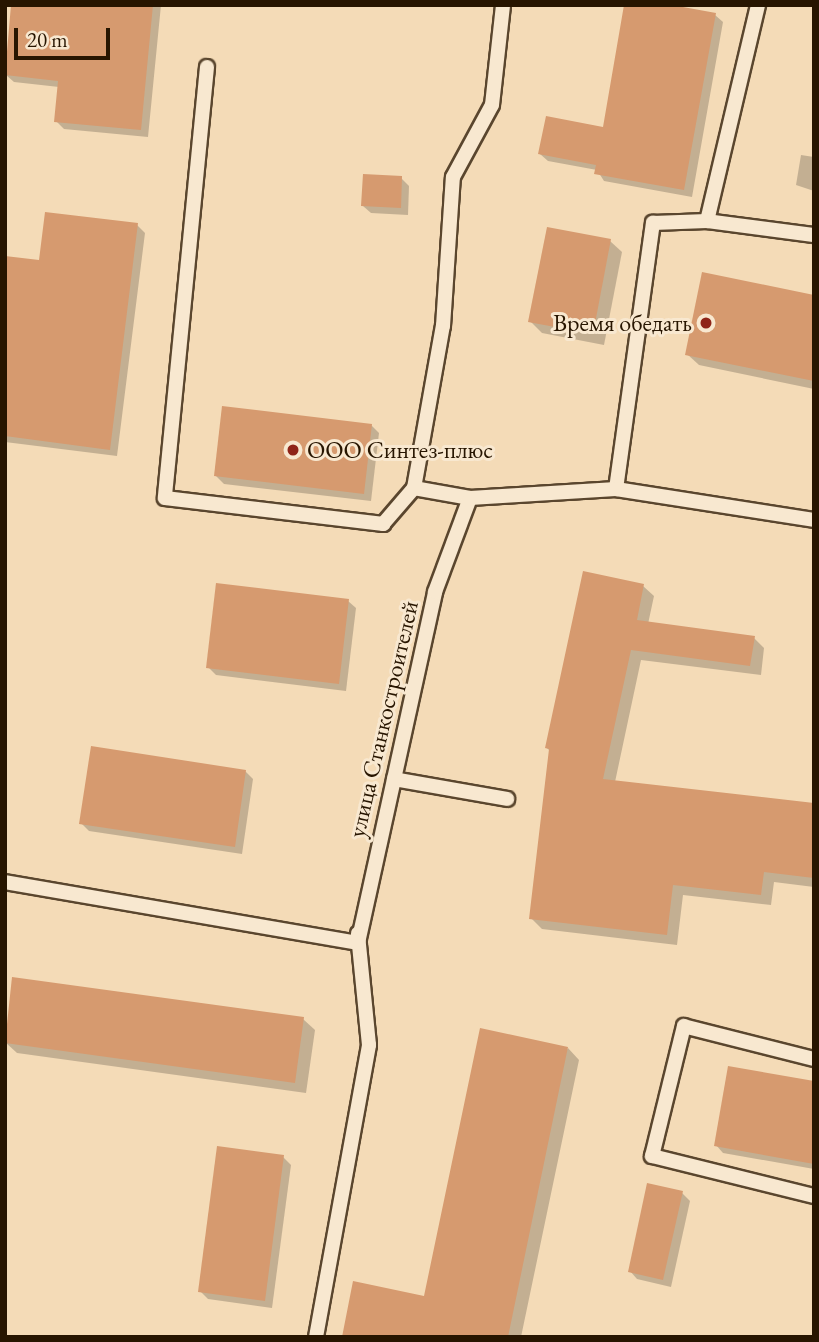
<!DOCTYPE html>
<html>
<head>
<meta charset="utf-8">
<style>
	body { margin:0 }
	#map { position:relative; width:819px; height:1342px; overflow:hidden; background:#f4dbb7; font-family:"EB Garamond",serif }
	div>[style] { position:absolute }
	.shadow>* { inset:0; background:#0003 }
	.building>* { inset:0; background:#d69a6f }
	.roads { filter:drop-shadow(2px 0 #5a462e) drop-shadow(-2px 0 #5a462e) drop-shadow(0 2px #5a462e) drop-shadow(0 -2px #5a462e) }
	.service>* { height:14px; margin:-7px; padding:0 7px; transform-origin:7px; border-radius:7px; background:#f8e8d0 }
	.dots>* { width:19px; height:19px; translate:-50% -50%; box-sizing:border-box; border:4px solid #f8e8d0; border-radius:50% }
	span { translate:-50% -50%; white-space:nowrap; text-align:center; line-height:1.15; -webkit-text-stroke:6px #f8e8d0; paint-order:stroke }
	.poi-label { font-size:24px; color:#271500 }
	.right { translate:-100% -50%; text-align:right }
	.left { translate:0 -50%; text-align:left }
	.street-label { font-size:24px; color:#271500 }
	.frame { position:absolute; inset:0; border:7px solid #271500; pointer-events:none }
	.scale { position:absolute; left:14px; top:28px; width:96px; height:32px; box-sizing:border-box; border:4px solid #271500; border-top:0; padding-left:9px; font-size:21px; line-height:24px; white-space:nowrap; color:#271500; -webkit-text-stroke:5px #f8e8d0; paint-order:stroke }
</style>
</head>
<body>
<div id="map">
	<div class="shadow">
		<div style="clip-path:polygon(13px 5px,161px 5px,148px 137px,64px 129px,56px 121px,59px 87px,14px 82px,6px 75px)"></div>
		<div style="clip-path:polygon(715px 15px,723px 22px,692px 197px,604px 181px,597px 170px,548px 161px,540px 154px,604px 129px)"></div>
		<div style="clip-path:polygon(801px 155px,814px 157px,814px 191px,796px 185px)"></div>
		<div style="clip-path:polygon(401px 178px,409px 186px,408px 215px,371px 213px,363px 206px)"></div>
		<div style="clip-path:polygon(137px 225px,145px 233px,117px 456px,5px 442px,5px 258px,40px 262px)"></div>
		<div style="clip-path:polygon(610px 241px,622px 252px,604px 345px,542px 333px,530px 321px)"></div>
		<div style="clip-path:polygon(814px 297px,814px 389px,699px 365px,687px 354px)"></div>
		<div style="clip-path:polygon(371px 425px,379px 433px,371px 501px,224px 484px,216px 476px)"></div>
		<div style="clip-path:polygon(643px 586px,654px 596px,648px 624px,754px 638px,764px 648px,761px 675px,641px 660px,615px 782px,814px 805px,814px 887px,774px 882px,771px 905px,683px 895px,677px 945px,542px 929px,531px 918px,551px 752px,547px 748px)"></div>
		<div style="clip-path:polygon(348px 601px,356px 608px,346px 691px,216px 675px,208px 667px)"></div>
		<div style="clip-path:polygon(245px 771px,253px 779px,242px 854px,89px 831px,81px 823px)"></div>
		<div style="clip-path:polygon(303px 1019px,315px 1030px,306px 1093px,17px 1053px,5px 1042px)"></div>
		<div style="clip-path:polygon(568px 1048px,579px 1060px,521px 1337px,344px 1337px,426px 1298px)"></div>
		<div style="clip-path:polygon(814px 1083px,814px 1169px,723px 1153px,716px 1145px)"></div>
		<div style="clip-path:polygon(283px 1157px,291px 1165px,272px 1308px,208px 1299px,200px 1291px)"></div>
		<div style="clip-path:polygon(682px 1193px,690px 1201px,671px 1287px,637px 1279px,630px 1271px)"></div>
	</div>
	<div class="building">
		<div style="clip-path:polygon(11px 5px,153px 5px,141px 130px,54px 122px,58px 81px,5px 75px)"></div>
		<div style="clip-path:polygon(624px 5px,672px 5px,716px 13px,684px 190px,594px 174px,596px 165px,538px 154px,546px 116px,603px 127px)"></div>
		<div style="clip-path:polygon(363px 174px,402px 176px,401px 208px,361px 206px)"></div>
		<div style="clip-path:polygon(45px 212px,138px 223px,110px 450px,5px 436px,5px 256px,39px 260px)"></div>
		<div style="clip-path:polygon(547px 227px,611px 239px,593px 334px,528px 322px)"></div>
		<div style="clip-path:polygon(702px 272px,814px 295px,814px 381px,685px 355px)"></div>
		<div style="clip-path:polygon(222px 406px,372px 424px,364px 494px,214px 476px)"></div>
		<div style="clip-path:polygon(583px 571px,644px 584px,637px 620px,755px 636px,750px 666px,631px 650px,603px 779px,814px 803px,814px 878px,764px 872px,761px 895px,673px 885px,667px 935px,529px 919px,549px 749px,545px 748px)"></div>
		<div style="clip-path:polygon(216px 583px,349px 599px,339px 684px,206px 668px)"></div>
		<div style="clip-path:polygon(91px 746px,246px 770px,235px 847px,79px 824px)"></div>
		<div style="clip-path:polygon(12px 977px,304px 1017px,295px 1083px,5px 1043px)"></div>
		<div style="clip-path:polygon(480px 1028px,568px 1047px,508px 1337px,342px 1337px,353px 1281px,424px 1296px)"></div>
		<div style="clip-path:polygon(728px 1066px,814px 1081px,814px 1164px,714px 1146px)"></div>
		<div style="clip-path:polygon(217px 1146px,284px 1155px,265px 1301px,198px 1292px)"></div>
		<div style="clip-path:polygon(647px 1183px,683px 1191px,663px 1280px,628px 1272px)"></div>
	</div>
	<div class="roads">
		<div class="service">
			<div style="left:207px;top:67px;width:433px;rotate:95.6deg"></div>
			<div style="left:165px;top:498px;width:220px;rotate:6.8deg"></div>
			<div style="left:383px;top:524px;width:48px;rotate:-49.3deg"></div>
			<div style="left:707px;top:221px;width:108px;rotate:7.5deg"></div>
			<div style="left:616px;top:489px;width:269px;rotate:-82.1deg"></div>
			<div style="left:653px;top:223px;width:54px;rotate:-2.1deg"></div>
			<div style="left:707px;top:221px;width:222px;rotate:-76.7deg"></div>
			<div style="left:470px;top:498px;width:57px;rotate:-169.9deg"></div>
			<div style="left:414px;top:488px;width:165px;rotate:-79.9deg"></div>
			<div style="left:443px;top:326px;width:149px;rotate:-86.2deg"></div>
			<div style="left:453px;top:177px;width:82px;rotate:-61.6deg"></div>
			<div style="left:492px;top:105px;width:101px;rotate:-83.7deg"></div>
			<div style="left:394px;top:779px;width:115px;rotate:10deg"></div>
			<div style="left:5px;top:882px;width:358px;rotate:9.8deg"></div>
			<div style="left:358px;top:943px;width:359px;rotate:-77.6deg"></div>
			<div style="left:435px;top:592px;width:100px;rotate:-69.6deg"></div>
			<div style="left:470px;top:498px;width:146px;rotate:-3.5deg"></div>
			<div style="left:616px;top:489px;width:200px;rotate:8.9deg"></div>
			<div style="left:814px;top:1059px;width:134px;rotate:-165.8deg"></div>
			<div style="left:684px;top:1026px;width:134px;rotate:103.8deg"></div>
			<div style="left:652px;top:1156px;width:167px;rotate:13.9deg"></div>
			<div style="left:316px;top:1337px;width:297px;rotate:-79.7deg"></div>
			<div style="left:369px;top:1045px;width:112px;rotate:-95.7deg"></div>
		</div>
	</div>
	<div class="dots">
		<div style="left:706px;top:323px;background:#8f2418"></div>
		<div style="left:293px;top:450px;background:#8f2418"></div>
	</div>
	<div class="poi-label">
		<span class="right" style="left:692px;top:323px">Время обедать</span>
		<span class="left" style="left:307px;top:450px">ООО Синтез-плюс</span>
	</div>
	<div class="street-label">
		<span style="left:383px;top:719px;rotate:-77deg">улица Станкостроителей</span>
	</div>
	<div class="frame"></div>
	<div class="scale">20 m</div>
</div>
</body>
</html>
